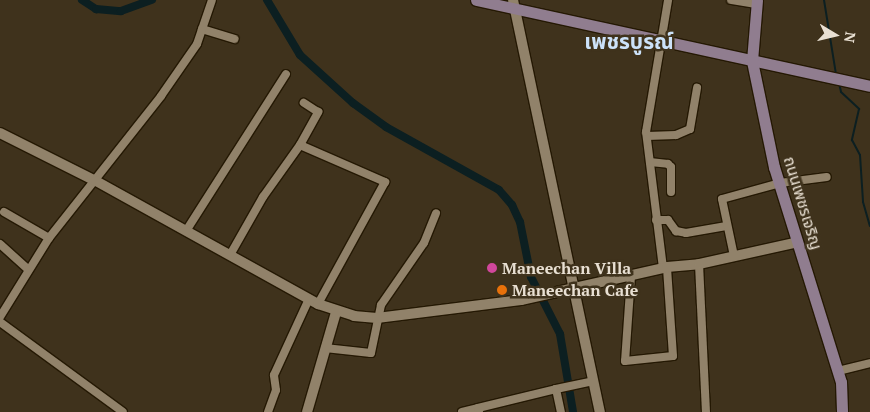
<!DOCTYPE html>
<html>
<head>
<meta charset="utf-8">
<style>
	body { margin:0 }
	#map { position:relative; width:870px; height:412px; overflow:hidden; background:#3f321c; font-family:"PT Serif","Noto Sans Thai",serif }
	div>[style] { position:absolute }
	.stream>* { height:2px; margin:-1px; padding:0 1px; transform-origin:1px; border-radius:1px; background:#0c1f21 }
	.canal>* { height:8px; margin:-4px; padding:0 4px; transform-origin:4px; border-radius:4px; background:#0c1f21 }
	.roads { filter:drop-shadow(1px 0 #251904) drop-shadow(-1px 0 #251904) drop-shadow(0 1px #251904) drop-shadow(0 -1px #251904) }
	.minor>* { height:8px; margin:-4px; padding:0 4px; transform-origin:4px; border-radius:4px; background:#91826a }
	.tertiary>* { height:10px; margin:-5px; padding:0 5px; transform-origin:5px; border-radius:5px; background:#91826a }
	.secondary>* { height:11px; margin:-5.5px; padding:0 5.5px; transform-origin:5.5px; border-radius:5.5px; background:#907d8f }
	.dots>* { width:14px; height:14px; translate:-50% -50%; box-sizing:border-box; border:2px solid #3f321c; border-radius:50% }
	span { translate:-50% -50%; white-space:nowrap; text-align:center; line-height:1.15; -webkit-text-stroke:5px #3f321c; paint-order:stroke }
	.street-label { font-size:16px; color:#e9e0d3 }
	.poi-label { font-size:16px; color:#e9e0d3; font-weight:700 }
	.left { translate:0 -50%; text-align:left }
	.district-label { font-size:21px; color:#cce2f9; font-weight:700 }
	.north { position:absolute; left:810px; top:10px; width:50px; height:50px; -webkit-text-stroke:4px #3f321c; paint-order:stroke; rotate:99deg; font-size:14px; font-weight:700; line-height:20px; text-align:center; color:#e9e0d3 }
	.north::after { content:''; display:block; margin:auto; width:18px; height:22px; background:#e9e0d3; clip-path:polygon(50% 0,100% 100%,50% 72%,0 100%) }
</style>
</head>
<body>
<div id="map">
	<div class="stream">
		<div style="left:824px;top:0;width:75px;rotate:80.8deg"></div>
		<div style="left:839px;top:83px;width:9px;rotate:77deg"></div>
		<div style="left:841px;top:92px;width:25px;rotate:43deg"></div>
		<div style="left:859px;top:109px;width:32px;rotate:103deg"></div>
		<div style="left:852px;top:140px;width:17px;rotate:62deg"></div>
		<div style="left:860px;top:155px;width:47px;rotate:86.3deg"></div>
		<div style="left:863px;top:202px;width:25px;rotate:74deg"></div>
	</div>
	<div class="canal">
		<div style="left:82px;top:0;width:17px;rotate:33deg"></div>
		<div style="left:96px;top:9px;width:25px;rotate:5deg"></div>
		<div style="left:121px;top:11px;width:33px;rotate:-20deg"></div>
		<div style="left:267px;top:0;width:64px;rotate:59deg"></div>
		<div style="left:300px;top:55px;width:72px;rotate:42.2deg"></div>
		<div style="left:353px;top:103px;width:41px;rotate:36deg"></div>
		<div style="left:386px;top:127px;width:129px;rotate:29.1deg"></div>
		<div style="left:499px;top:190px;width:20px;rotate:49deg"></div>
		<div style="left:512px;top:205px;width:19px;rotate:65deg"></div>
		<div style="left:520px;top:222px;width:56px;rotate:78.7deg"></div>
		<div style="left:531px;top:277px;width:64px;rotate:63deg"></div>
		<div style="left:560px;top:334px;width:79px;rotate:80.5deg"></div>
	</div>
	<div class="roads">
		<div class="minor">
			<div style="left:731px;top:0;width:26px;rotate:9deg"></div>
			<div style="left:202px;top:29px;width:34px;rotate:17deg"></div>
			<div style="left:647px;top:136px;width:29px;rotate:-2deg"></div>
			<div style="left:676px;top:135px;width:15px;rotate:-23deg"></div>
			<div style="left:690px;top:129px;width:42px;rotate:-80.3deg"></div>
			<div style="left:300px;top:145px;width:38px;rotate:-61deg"></div>
			<div style="left:318px;top:112px;width:17px;rotate:-147deg"></div>
			<div style="left:650px;top:162px;width:18px;rotate:6deg"></div>
			<div style="left:668px;top:164px;width:4px;rotate:45deg"></div>
			<div style="left:671px;top:167px;width:25px;rotate:90deg"></div>
			<div style="left:4px;top:212px;width:52px;rotate:30deg"></div>
			<div style="left:656px;top:220px;width:12px"></div>
			<div style="left:668px;top:220px;width:14px;rotate:54deg"></div>
			<div style="left:676px;top:231px;width:10px;rotate:11deg"></div>
			<div style="left:686px;top:233px;width:41px;rotate:-9.9deg"></div>
			<div style="left:186px;top:231px;width:186px;rotate:-57.5deg"></div>
			<div style="left:0;top:244px;width:38px;rotate:42deg"></div>
			<div style="left:230px;top:255px;width:67px;rotate:-60.4deg"></div>
			<div style="left:263px;top:197px;width:64px;rotate:-54.6deg"></div>
			<div style="left:300px;top:145px;width:93px;rotate:23.5deg"></div>
			<div style="left:385px;top:182px;width:139px;rotate:118.8deg"></div>
			<div style="left:734px;top:256px;width:58px;rotate:-101.9deg"></div>
			<div style="left:722px;top:199px;width:60px;rotate:-15.4deg"></div>
			<div style="left:780px;top:183px;width:47px;rotate:-7.3deg"></div>
			<div style="left:699px;top:264px;width:148px;rotate:87.3deg"></div>
			<div style="left:663px;top:268px;width:137px;rotate:-97.1deg"></div>
			<div style="left:646px;top:132px;width:134px;rotate:-80.5deg"></div>
			<div style="left:631px;top:276px;width:85px;rotate:94deg"></div>
			<div style="left:625px;top:361px;width:48px;rotate:-5.9deg"></div>
			<div style="left:673px;top:356px;width:89px;rotate:-93.9deg"></div>
			<div style="left:0;top:317px;width:93px;rotate:-58.2deg"></div>
			<div style="left:49px;top:238px;width:181px;rotate:-51.7deg"></div>
			<div style="left:161px;top:96px;width:63px;rotate:-55.3deg"></div>
			<div style="left:197px;top:44px;width:46px;rotate:-71.2deg"></div>
			<div style="left:0;top:322px;width:152px;rotate:36.2deg"></div>
			<div style="left:325px;top:348px;width:46px;rotate:6.2deg"></div>
			<div style="left:371px;top:353px;width:49px;rotate:-78.2deg"></div>
			<div style="left:381px;top:305px;width:75px;rotate:-55.3deg"></div>
			<div style="left:424px;top:243px;width:32px;rotate:-68deg"></div>
			<div style="left:838px;top:371px;width:33px;rotate:-14deg"></div>
			<div style="left:556px;top:389px;width:38px;rotate:-12deg"></div>
			<div style="left:268px;top:412px;width:23px;rotate:-70deg"></div>
			<div style="left:276px;top:390px;width:15px;rotate:-98deg"></div>
			<div style="left:274px;top:375px;width:84px;rotate:-65.3deg"></div>
			<div style="left:462px;top:412px;width:16px;rotate:-14deg"></div>
			<div style="left:479px;top:412px;width:4px;rotate:-104deg"></div>
			<div style="left:478px;top:408px;width:80px;rotate:-13.7deg"></div>
			<div style="left:556px;top:389px;width:24px;rotate:78deg"></div>
		</div>
		<div class="tertiary">
			<div style="left:513px;top:0;width:421px;rotate:78.1deg"></div>
			<div style="left:0;top:133px;width:107px;rotate:26.6deg"></div>
			<div style="left:96px;top:181px;width:254px;rotate:29deg"></div>
			<div style="left:318px;top:304px;width:38px;rotate:18deg"></div>
			<div style="left:354px;top:316px;width:23px;rotate:5deg"></div>
			<div style="left:377px;top:318px;width:145px;rotate:-7.1deg"></div>
			<div style="left:521px;top:300px;width:150px;rotate:-12.7deg"></div>
			<div style="left:667px;top:267px;width:32px;rotate:-5deg"></div>
			<div style="left:699px;top:264px;width:101px;rotate:-12.5deg"></div>
			<div style="left:307px;top:412px;width:104px;rotate:-73.8deg"></div>
		</div>
		<div class="secondary">
			<div style="left:476px;top:0;width:403px;rotate:12.3deg"></div>
			<div style="left:757px;top:0;width:61px;rotate:94.7deg"></div>
			<div style="left:752px;top:61px;width:108px;rotate:78.3deg"></div>
			<div style="left:774px;top:167px;width:225px;rotate:72.7deg"></div>
			<div style="left:841px;top:382px;width:30px;rotate:88deg"></div>
		</div>
	</div>
	<div class="dots">
		<div style="left:492px;top:268px;background:#d1479c"></div>
		<div style="left:502px;top:290px;background:#e8710a"></div>
	</div>
	<div class="street-label">
		<span style="left:803px;top:203px;rotate:73deg">ถนนเพชรเจริญ</span>
	</div>
	<div class="poi-label">
		<span class="left" style="left:502px;top:268px">Maneechan Villa</span>
		<span class="left" style="left:512px;top:290px">Maneechan Cafe</span>
	</div>
	<div class="district-label">
		<span style="left:629px;top:41px">เพชรบูรณ์</span>
	</div>
	<div class="north">N</div>
</div>
</body>
</html>
